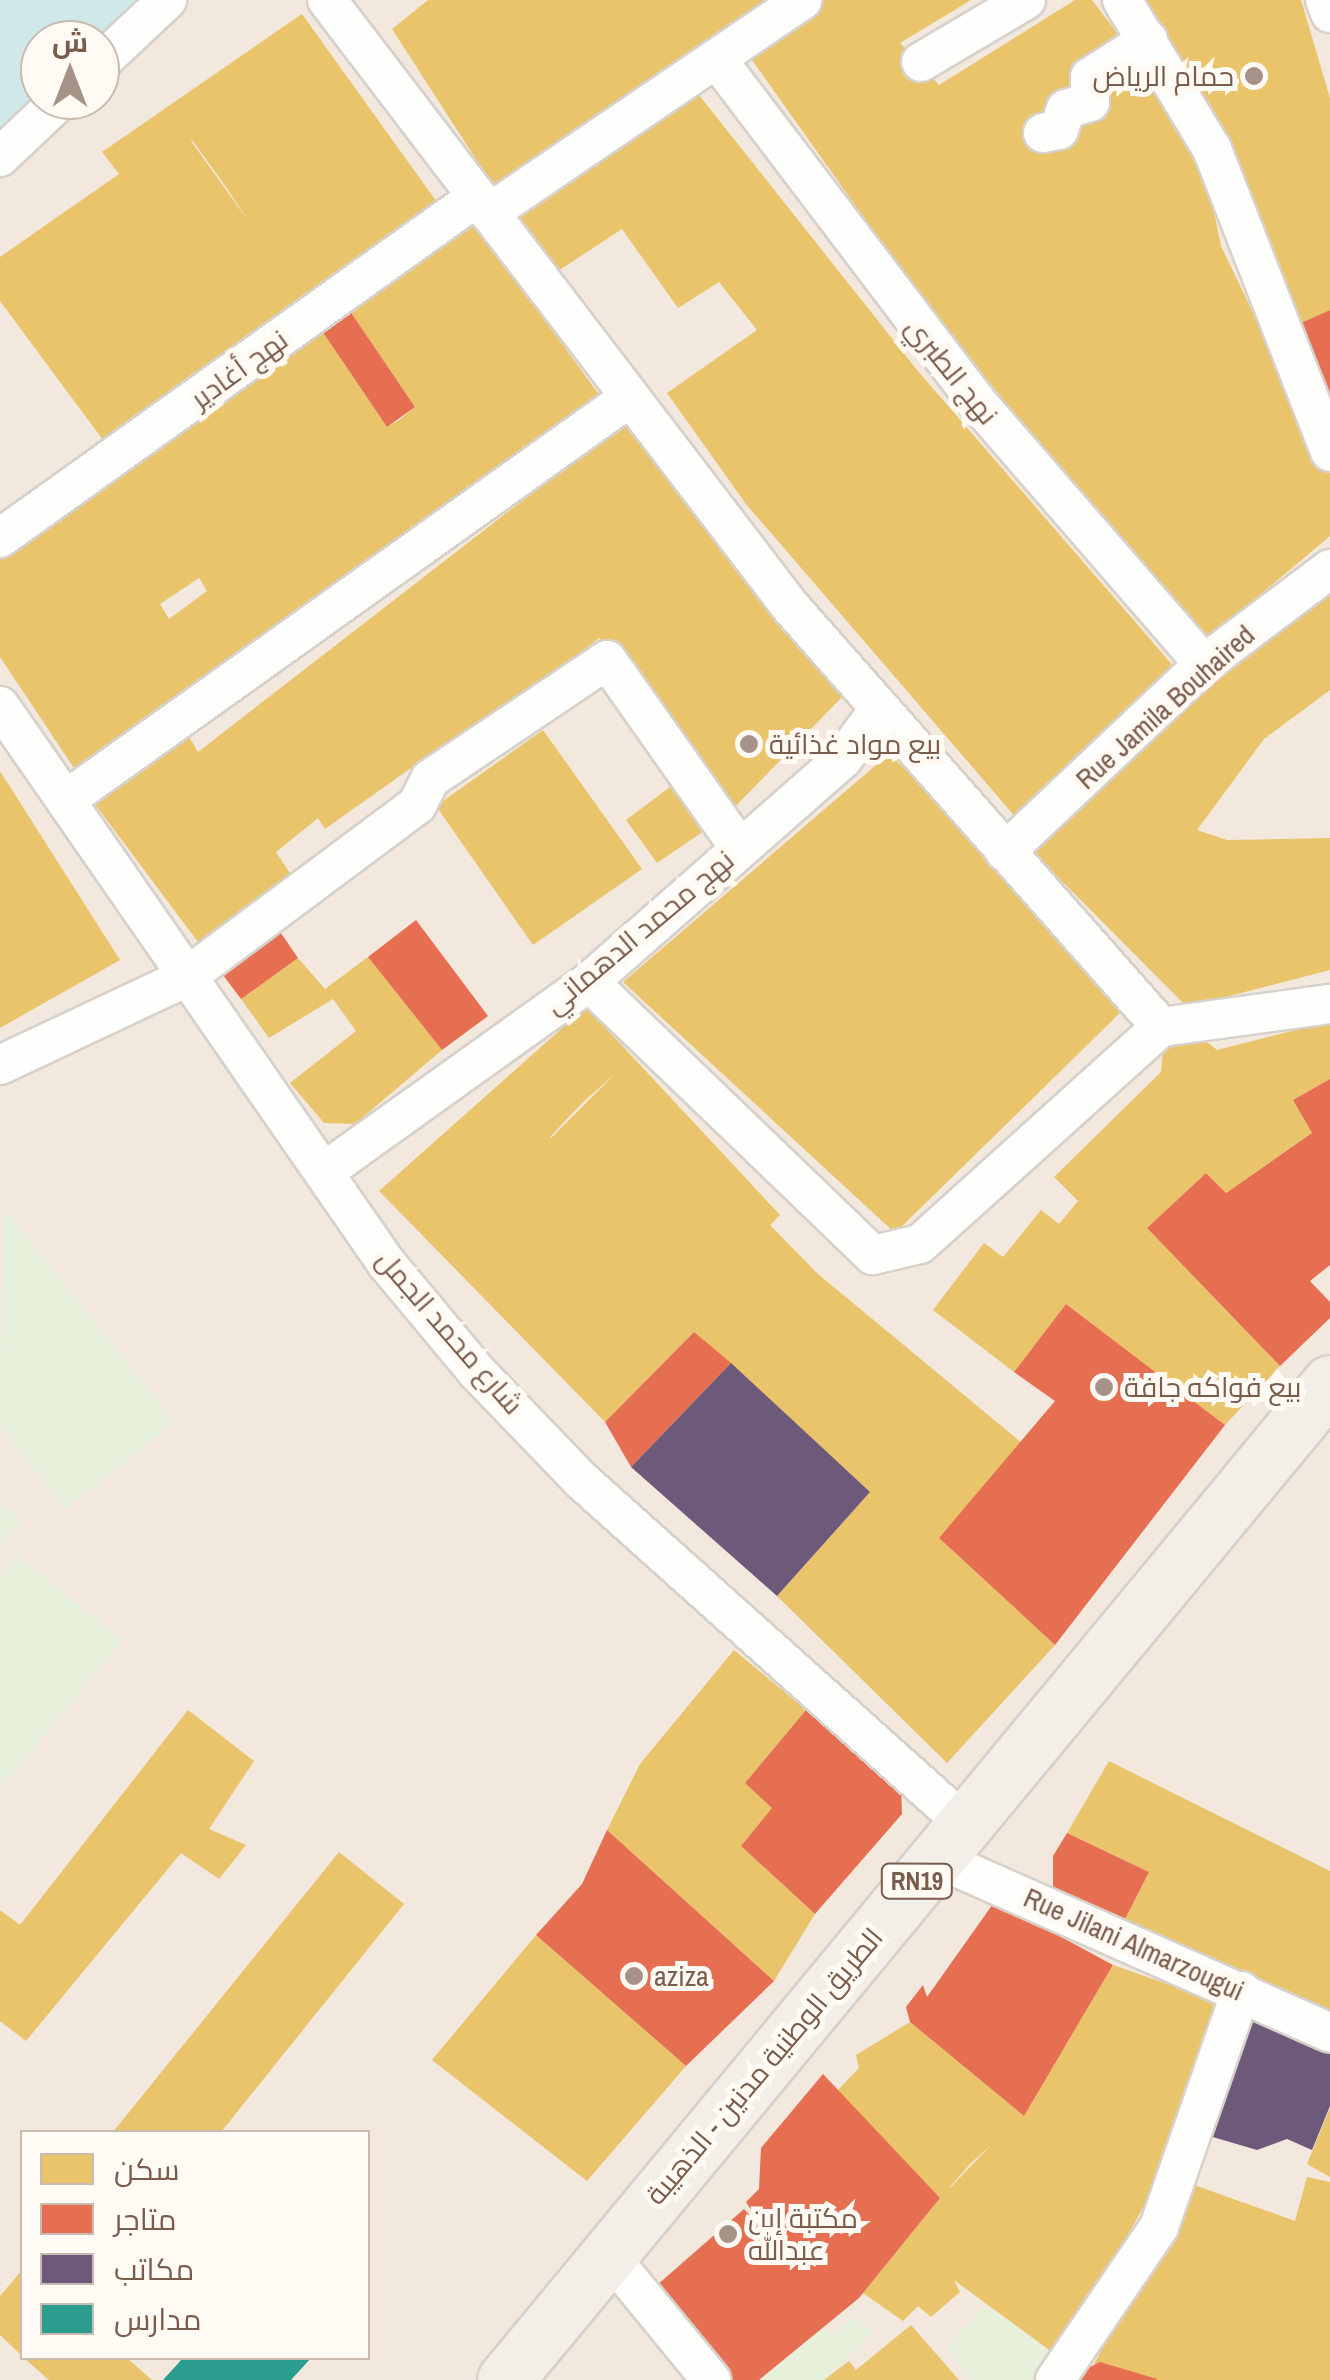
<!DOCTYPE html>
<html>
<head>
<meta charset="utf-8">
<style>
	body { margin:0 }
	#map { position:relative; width:1330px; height:2380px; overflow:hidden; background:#f9f5f0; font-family:"Archivo Narrow",Cairo,sans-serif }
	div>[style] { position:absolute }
	.residential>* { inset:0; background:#f2e8de }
	.green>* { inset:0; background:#e7f0db }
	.water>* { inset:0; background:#d0e8ea }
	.homes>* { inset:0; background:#e9c46a }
	.shops>* { inset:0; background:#e76f51 }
	.offices>* { inset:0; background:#6d597a }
	.schools>* { inset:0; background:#2a9d8f }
	.roads { filter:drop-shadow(2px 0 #d7d1cb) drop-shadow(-2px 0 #d7d1cb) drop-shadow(0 2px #d7d1cb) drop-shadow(0 -2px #d7d1cb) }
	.street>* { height:38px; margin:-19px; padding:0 19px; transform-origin:19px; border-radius:19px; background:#fefefd }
	.primary>* { height:55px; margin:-27.5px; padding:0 27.5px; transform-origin:27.5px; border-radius:27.5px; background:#f3eee8 }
	.dots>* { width:28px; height:28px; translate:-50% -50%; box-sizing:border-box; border:5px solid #fffaf3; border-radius:50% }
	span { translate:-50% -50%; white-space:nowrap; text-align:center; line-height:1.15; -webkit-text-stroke:10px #fffaf3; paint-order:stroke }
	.shield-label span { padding:2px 8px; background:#fffaf3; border:2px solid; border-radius:8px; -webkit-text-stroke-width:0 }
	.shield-label { font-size:25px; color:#7a5c4d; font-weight:700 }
	.poi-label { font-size:28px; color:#7a5c4d }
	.right { translate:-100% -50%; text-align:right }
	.left { translate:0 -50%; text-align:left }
	.street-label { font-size:28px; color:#7a5c4d }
	.legend { position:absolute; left:20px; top:2130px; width:350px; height:230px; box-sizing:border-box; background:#fffaf3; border:2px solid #cabbb1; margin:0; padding:12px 18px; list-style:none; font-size:30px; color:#7a5c4d }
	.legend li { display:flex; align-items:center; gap:20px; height:50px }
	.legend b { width:50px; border:2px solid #cabbb1 }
	.north { position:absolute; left:20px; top:20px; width:100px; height:100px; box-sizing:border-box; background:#fffaf3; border:2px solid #cabbb1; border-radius:50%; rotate:0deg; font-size:28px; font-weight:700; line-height:40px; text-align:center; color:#7a5c4d }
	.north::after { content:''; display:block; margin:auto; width:35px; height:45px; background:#a69286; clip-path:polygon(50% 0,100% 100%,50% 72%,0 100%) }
</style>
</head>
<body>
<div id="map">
	<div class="residential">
		<div style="clip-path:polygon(evenodd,0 0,1330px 0,1330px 2380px,0 2380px,0 0,40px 40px,100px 40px,100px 100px,40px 100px,40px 40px,0 0,22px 2132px,368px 2132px,368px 2358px,22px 2358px,22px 2132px)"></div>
	</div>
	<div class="green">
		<div style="clip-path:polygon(4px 1208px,175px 1422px,66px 1509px,0 1426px)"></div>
		<div style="clip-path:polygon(0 1503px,21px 1521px,0 1545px)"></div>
		<div style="clip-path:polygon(18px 1556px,122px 1640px,0 1789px,0 1578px)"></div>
		<div style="clip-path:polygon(986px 2305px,1054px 2354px,1036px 2380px,972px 2380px,946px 2347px)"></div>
		<div style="clip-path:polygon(853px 2317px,874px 2331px,824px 2380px,759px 2380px,822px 2326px,831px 2336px)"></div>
	</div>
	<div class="water">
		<div style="clip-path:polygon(0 0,138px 0,96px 40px,40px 40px,40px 94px,0 132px)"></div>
	</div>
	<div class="homes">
		<div style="clip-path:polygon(428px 0,774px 0,499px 195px,392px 29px)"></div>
		<div style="clip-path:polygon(822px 0,971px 0,900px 43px,939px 85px,1075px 0,1092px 0,1121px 38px,1024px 140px,1047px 152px,1072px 135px,1102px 89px,1148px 60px,1199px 139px,1221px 246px,1330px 473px,1330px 536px,1203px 643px,926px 305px,747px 53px)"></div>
		<div style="clip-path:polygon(1139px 0,1301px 0,1330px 98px,1330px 310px,1290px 328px)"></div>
		<div style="clip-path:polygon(evenodd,302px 14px,439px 205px,106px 444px,0 301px,0 257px,119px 174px,102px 152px,302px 14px,192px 140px,226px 187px,249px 222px,191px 141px,192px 140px)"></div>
		<div style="clip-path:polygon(695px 90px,917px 370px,1175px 668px,1018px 820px,746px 504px,667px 393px,757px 330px,719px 282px,678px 308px,622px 229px,558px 271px,513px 210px)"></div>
		<div style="clip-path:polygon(evenodd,474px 223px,600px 396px,74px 768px,0 657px,0 554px,320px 328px,387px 427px,399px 420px,415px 407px,348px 308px,474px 223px,199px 578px,207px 591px,169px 619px,160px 604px,199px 578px)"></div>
		<div style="clip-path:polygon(624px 422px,845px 694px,725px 817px,599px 638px,419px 775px,411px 768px,325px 829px,318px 818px,276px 852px,295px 881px,201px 946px,91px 799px,185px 730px,198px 752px)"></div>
		<div style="clip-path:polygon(1330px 586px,1330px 690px,1264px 739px,1197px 830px,1227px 840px,1330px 838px,1330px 970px,1187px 1007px,1033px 852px,1201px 679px)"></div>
		<div style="clip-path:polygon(543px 730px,642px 869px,533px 945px,436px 806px)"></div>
		<div style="clip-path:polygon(889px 754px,1048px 906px,1039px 920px,1123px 1010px,895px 1233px,623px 982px)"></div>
		<div style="clip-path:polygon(0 771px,120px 960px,0 1028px)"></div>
		<div style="clip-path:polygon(670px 787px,704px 831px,657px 863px,626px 820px)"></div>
		<div style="clip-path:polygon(368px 957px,442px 1050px,355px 1124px,324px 1123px,290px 1083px,356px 1031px,333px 999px,269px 1038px,241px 999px,298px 958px,325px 989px)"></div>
		<div style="clip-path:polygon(evenodd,586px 1007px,780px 1215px,770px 1225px,818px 1274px,1023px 1444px,939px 1538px,1055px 1645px,947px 1763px,777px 1596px,870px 1492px,694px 1332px,605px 1422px,379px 1191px,586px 1007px,615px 1074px,551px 1138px,550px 1137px,582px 1103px,615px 1074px)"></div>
		<div style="clip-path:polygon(1330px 1021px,1330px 1079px,1293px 1100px,1312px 1133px,1226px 1193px,1206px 1173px,1147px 1228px,1280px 1366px,1225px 1425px,1066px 1304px,1014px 1372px,933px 1310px,984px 1243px,1003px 1257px,1041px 1210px,1059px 1224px,1078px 1201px,1054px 1177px,1161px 1072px,1163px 1051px,1196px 1033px,1217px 1050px)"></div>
		<div style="clip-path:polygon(734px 1650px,806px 1710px,745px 1783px,774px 1806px,741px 1846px,815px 1914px,774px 1981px,607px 1830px,640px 1764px)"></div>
		<div style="clip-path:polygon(188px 1710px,254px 1761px,209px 1829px,246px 1845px,219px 1879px,181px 1853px,26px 2041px,0 2021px,0 1910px,20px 1925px)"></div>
		<div style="clip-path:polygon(1109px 1761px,1330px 1871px,1330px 2014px,1124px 1921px,1149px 1872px,1067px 1833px)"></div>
		<div style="clip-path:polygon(339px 1852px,404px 1904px,221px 2132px,113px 2132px)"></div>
		<div style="clip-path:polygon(536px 1935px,686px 2066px,587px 2181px,432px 2060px)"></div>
		<div style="clip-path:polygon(evenodd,1113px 1965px,1224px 2004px,1156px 2184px,1060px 2358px,954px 2280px,960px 2292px,931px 2317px,918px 2306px,903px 2321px,863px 2293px,940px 2198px,836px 2092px,859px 2068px,856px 2055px,910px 2022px,1024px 2116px,1113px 1965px,992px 2144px,950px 2188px,950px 2187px,970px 2164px,992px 2144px)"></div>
		<div style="clip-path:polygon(1330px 2108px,1330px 2177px,1307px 2164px)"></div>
		<div style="clip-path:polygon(1307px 2177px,1330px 2182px,1330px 2380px,1154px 2380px,1094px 2364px,1194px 2185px,1295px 2221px)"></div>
		<div style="clip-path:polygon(22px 2270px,22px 2356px,0 2335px,0 2296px)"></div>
		<div style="clip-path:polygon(911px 2325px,959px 2380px,824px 2380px,849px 2361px,856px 2370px)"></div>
		<div style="clip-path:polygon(24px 2358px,127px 2358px,152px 2380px,49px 2380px)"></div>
	</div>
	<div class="shops">
		<div style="clip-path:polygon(348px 308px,415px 407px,387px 427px,320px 328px)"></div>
		<div style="clip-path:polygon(1330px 310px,1330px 416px,1290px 328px)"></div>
		<div style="clip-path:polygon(272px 920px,298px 958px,241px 999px,214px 963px)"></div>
		<div style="clip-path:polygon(416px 920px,488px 1016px,442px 1050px,368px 957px)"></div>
		<div style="clip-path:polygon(1330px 1079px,1330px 1265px,1310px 1281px,1330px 1302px,1330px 1318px,1280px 1366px,1147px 1228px,1206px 1173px,1226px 1193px,1312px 1133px,1293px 1100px)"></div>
		<div style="clip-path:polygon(1066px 1304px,1225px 1425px,1055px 1645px,939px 1538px,1055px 1401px,1014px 1372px)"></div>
		<div style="clip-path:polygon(694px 1332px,731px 1363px,631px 1467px,605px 1422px)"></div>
		<div style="clip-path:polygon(806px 1710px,901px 1784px,902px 1814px,815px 1914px,741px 1846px,772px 1808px,745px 1783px)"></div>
		<div style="clip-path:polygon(607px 1830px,774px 1981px,686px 2066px,536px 1935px,582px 1884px)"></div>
		<div style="clip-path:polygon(1067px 1833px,1149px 1872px,1124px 1921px,1053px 1890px,1053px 1856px)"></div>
		<div style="clip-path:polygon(995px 1901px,1113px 1965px,1024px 2116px,910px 2022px,906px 2007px,923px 1985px,927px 1997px)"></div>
		<div style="clip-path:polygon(823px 2074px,940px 2198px,859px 2298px,759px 2380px,729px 2380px,648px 2293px,744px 2209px,767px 2235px,746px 2202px,759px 2189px,761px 2148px)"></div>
		<div style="clip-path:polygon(1100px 2362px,1157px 2379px,1157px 2380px,1063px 2380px)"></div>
	</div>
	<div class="offices">
		<div style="clip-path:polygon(731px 1363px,870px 1492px,777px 1596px,631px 1467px)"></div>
		<div style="clip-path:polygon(1247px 2014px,1330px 2052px,1330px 2106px,1312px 2150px,1287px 2139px,1257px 2150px,1206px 2135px)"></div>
	</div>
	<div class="schools">
		<div style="clip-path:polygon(183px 2358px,311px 2358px,291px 2380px,163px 2380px)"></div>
	</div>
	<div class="roads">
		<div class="street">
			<div style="left:327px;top:0;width:761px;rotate:52.63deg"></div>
			<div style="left:789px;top:605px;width:563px;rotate:48.6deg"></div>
			<div style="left:1122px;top:0;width:174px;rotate:58.9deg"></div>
			<div style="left:1212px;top:149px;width:325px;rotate:68.7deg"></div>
			<div style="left:1325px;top:0;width:14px;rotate:69deg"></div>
			<div style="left:719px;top:62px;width:425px;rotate:52.8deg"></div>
			<div style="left:976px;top:401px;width:348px;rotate:49.1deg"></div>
			<div style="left:921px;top:62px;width:122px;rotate:-30.6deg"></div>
			<div style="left:100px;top:63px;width:92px;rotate:-43.2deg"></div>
			<div style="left:1043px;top:133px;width:16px;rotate:-11deg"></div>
			<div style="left:1059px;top:130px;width:22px;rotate:-72deg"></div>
			<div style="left:1066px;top:109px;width:25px;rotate:-16deg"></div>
			<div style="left:1090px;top:102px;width:25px;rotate:-90deg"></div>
			<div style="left:1090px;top:77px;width:69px;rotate:-32.5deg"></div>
			<div style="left:0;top:157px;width:83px;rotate:-43.5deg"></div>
			<div style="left:489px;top:213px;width:379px;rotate:-34.2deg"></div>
			<div style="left:0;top:538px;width:586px;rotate:-35.56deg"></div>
			<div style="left:0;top:706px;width:679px;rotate:55.26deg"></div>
			<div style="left:387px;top:1264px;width:139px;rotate:50.2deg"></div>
			<div style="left:476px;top:1371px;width:153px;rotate:46.1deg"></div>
			<div style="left:582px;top:1481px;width:513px;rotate:41.84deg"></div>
			<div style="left:67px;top:799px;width:690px;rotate:-35.51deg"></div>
			<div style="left:1005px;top:852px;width:274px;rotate:-43.4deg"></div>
			<div style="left:1204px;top:664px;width:158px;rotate:-37deg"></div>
			<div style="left:589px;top:982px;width:394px;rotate:43.9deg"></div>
			<div style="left:873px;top:1255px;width:48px;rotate:-13.2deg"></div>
			<div style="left:920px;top:1244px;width:324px;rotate:-42deg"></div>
			<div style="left:1161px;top:1027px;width:171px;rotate:-7.8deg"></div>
			<div style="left:0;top:1065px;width:204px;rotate:-25.2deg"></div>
			<div style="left:185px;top:978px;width:289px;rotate:-36.7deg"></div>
			<div style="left:417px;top:805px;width:29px;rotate:-63deg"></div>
			<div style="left:430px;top:779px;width:213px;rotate:-33.9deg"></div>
			<div style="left:607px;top:660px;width:229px;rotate:54.8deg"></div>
			<div style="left:328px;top:1169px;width:321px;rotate:-35.6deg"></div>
			<div style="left:589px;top:982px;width:337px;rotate:-41.3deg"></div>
			<div style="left:842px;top:760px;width:64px;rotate:-53.8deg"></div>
			<div style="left:936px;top:1858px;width:431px;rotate:23.9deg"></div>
			<div style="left:608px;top:2254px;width:163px;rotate:50.7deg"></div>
			<div style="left:1055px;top:2380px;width:185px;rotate:-55.8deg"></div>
			<div style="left:1159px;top:2227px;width:250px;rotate:-70.8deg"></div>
		</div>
		<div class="primary">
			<div style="left:505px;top:2380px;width:1294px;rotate:-50.39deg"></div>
		</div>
	</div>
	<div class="dots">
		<div style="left:1254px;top:76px;background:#a69286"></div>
		<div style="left:749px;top:744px;background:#a69286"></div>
		<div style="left:1104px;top:1387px;background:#a69286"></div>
		<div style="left:634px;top:1976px;background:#a69286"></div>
		<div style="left:728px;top:2234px;background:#a69286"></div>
	</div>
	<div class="shield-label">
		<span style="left:917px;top:1881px">RN19</span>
	</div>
	<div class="poi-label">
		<span class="right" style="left:1234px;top:76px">حمام الرياض</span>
		<span class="left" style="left:769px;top:744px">بيع مواد غذائية</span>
		<span class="left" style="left:1124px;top:1387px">بيع فواكه جافة</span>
		<span class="left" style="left:654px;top:1976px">aziza</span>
		<span class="left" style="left:748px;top:2234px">مكتبة إبن<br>عبدالله</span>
	</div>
	<div class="street-label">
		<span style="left:239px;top:369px;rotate:-36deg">نهج أغادير</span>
		<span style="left:952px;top:371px;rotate:51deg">نهج الطبري</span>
		<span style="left:1165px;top:707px;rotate:-42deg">Rue Jamila Bouhaired</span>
		<span style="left:639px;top:932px;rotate:-40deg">نهج محمد الدهماني</span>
		<span style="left:450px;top:1332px;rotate:49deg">شارع محمد الجمل</span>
		<span style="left:1134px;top:1944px;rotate:24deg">Rue Jilani Almarzougui</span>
		<span style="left:764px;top:2066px;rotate:-50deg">الطريق الوطنية مدنين - الذهيبة</span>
	</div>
	<ul class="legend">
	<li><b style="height:28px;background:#e9c46a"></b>سكن</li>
	<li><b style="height:28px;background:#e76f51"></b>متاجر</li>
	<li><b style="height:28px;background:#6d597a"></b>مكاتب</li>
	<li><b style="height:28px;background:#2a9d8f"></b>مدارس</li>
	</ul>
	<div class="north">ش</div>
</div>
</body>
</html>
